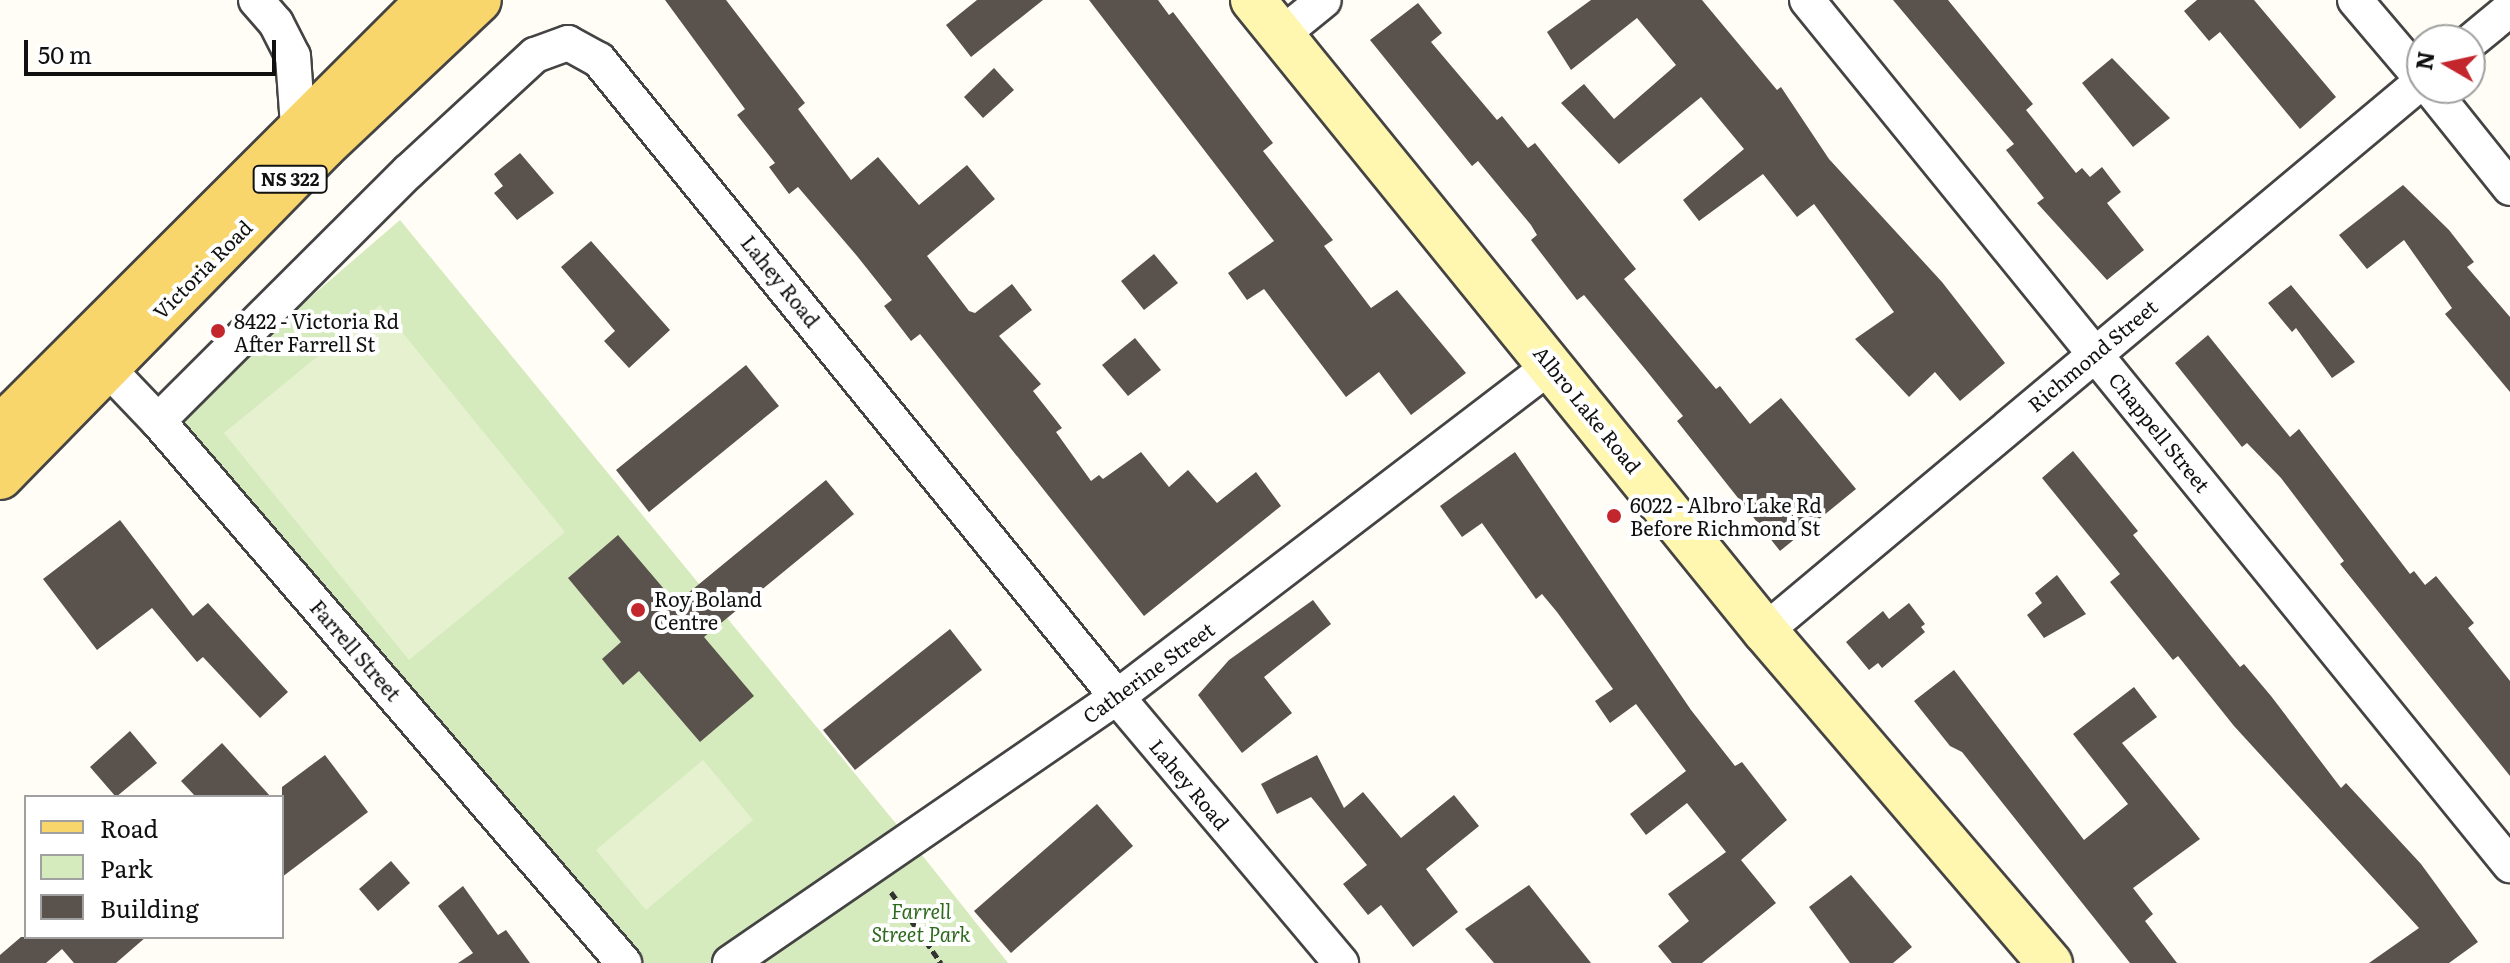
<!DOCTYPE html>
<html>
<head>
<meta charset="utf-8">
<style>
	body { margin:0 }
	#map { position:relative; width:2510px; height:963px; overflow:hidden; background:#fffdf5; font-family:Literata,serif }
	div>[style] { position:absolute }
	.green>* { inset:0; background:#d5ebbd }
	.pitch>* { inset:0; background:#e6f2cf }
	.building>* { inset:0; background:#5a524d }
	.path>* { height:5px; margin-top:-2.5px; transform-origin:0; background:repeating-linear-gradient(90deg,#333 0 8px,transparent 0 12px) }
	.roads { filter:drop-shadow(2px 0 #444) drop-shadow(-2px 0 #444) drop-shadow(0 2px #444) drop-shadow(0 -2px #444) }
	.street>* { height:34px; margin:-17px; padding:0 17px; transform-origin:17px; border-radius:17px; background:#fff }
	.secondary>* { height:44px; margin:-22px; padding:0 22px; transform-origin:22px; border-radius:22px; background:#fff6b0 }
	.primary>* { height:44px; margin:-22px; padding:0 22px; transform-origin:22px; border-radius:22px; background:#f9d66b }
	.dots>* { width:22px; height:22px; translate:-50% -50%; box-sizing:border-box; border:4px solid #fff; border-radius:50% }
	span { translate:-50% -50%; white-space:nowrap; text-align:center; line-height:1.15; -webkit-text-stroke:8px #fff; paint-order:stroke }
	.shield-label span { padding:2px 6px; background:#fff; border:2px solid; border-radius:6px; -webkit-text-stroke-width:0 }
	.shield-label { font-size:18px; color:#111; font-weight:700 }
	.street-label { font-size:20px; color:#111 }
	.poi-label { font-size:20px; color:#111 }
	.left { translate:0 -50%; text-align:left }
	.park-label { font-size:20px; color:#2f6b1f; font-style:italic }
	.legend { position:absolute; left:24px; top:795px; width:260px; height:144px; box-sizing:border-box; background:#fff; border:2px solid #a0a0a0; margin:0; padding:10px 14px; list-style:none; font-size:24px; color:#111 }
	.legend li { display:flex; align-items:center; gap:16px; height:40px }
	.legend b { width:40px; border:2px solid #a0a0a0 }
	.north { position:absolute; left:2406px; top:24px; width:80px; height:80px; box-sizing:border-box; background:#fff; border:2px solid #a0a0a0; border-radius:50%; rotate:279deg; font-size:22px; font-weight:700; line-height:32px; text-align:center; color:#111 }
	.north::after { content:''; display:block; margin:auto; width:28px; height:36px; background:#c4262e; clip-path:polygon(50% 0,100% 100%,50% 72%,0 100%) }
	.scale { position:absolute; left:24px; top:40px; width:252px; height:36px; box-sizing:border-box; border:4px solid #111; border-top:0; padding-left:10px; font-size:24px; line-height:28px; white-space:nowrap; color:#111; -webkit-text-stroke:6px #fff; paint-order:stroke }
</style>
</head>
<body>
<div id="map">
	<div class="green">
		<div style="clip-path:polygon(400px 220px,930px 865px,1008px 963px,630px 963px,170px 418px)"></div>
	</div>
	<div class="pitch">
		<div style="clip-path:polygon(380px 305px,565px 532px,409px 660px,224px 433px)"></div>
		<div style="clip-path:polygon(703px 760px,753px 820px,646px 910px,596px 850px)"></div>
	</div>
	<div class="building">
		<div style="clip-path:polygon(665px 0,726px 0,805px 103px,798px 109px,851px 180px,878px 157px,919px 205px,967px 165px,995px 199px,927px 256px,969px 311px,975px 313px,1012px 284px,1032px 310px,999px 336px,1041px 384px,1033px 391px,1062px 428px,1056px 432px,1091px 481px,1099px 475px,1103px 479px,1141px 452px,1169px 487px,1188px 470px,1217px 503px,1256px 472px,1281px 506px,1144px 616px,920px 334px,911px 341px,884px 306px,892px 300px,857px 256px,798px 187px,789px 194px,769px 167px,775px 163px,737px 115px,745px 109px)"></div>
		<div style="clip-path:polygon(977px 0,1043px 0,971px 57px,946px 25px)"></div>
		<div style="clip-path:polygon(1089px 0,1158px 0,1169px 15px,1173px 12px,1273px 143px,1263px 151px,1333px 240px,1324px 246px,1371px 308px,1397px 290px,1466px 373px,1411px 415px,1379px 372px,1346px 397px,1264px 289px,1247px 300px,1228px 273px,1274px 241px)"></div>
		<div style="clip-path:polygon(1591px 0,1702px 0,1777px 90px,1781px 87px,1829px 159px,1942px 282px,2005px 363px,1960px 401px,1935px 372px,1909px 397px,1855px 339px,1894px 312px,1814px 204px,1797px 217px,1763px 174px,1699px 221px,1683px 200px,1744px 149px,1701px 97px,1619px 164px,1561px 103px,1584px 84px,1614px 119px,1676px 65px,1637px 18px,1571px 70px,1547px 32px)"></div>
		<div style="clip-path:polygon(1893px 0,1948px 0,2033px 104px,2026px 110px,2076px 173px,2082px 168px,2090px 177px,2102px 167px,2121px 192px,2107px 203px,2144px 250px,2107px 280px,2037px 203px,2044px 198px,2006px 150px,2014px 144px)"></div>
		<div style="clip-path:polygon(2197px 0,2254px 0,2336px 97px,2300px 129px,2220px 32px,2209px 41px,2184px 11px)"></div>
		<div style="clip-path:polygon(1418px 3px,1442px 33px,1431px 42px,1497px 120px,1502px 116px,1528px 148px,1535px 143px,1636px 269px,1624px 279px,1716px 389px,1720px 386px,1750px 424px,1781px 398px,1856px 489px,1780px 551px,1677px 421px,1683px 416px,1645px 369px,1584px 295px,1577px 300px,1531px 240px,1537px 235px,1531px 225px,1478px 161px,1472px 166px,1370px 40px)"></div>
		<div style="clip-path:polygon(2112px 58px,2170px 118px,2133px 147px,2082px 83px)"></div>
		<div style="clip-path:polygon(994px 68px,1014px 90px,983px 118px,964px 97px)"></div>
		<div style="clip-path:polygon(520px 153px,554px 193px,517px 220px,494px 193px,503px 186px,494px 174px)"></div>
		<div style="clip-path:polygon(2403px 185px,2449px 230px,2474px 262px,2467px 267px,2510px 317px,2510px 392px,2445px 314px,2452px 308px,2404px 240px,2367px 269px,2339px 235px)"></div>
		<div style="clip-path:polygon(591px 241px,670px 330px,629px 368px,604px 341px,615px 331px,561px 267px)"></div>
		<div style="clip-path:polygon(1154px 254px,1178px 283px,1144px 310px,1121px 281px)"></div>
		<div style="clip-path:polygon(2291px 285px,2355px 362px,2332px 378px,2296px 328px,2292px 332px,2268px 303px)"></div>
		<div style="clip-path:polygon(2208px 335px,2290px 437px,2299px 429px,2410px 574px,2414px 571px,2425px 585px,2436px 576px,2474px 623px,2468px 628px,2510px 681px,2510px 776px,2340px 564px,2344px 561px,2281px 478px,2247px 443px,2242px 447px,2175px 363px)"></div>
		<div style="clip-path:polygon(1135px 338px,1161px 370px,1128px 396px,1102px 365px)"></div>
		<div style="clip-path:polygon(746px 365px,779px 406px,649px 512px,616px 470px)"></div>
		<div style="clip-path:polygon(2073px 451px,2138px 531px,2133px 535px,2240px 667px,2244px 664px,2271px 696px,2341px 788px,2346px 783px,2421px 864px,2478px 942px,2449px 963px,2369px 963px,2419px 928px,2234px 726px,2178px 656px,2173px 660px,2110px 582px,2120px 574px,2042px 478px)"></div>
		<div style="clip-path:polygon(1515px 452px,1691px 710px,1735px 766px,1742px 762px,1787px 820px,1741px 860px,1776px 903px,1702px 963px,1672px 963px,1658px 946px,1689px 921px,1668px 894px,1726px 852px,1687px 803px,1646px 835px,1630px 814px,1686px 771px,1636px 704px,1610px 723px,1595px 701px,1613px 689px,1557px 612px,1542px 594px,1536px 599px,1482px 523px,1462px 537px,1440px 506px)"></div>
		<div style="clip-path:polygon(826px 480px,854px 514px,704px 637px,754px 696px,700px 742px,639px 671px,623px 685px,602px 659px,621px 642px,568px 578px,618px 535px,676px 603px)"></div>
		<div style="clip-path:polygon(120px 520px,193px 616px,208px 603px,288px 692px,260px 718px,203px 657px,197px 662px,152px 608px,97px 650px,43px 579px)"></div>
		<div style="clip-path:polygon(2057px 575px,2086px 614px,2044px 638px,2027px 615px,2042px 603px,2035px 593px)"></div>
		<div style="clip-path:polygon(1313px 600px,1331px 624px,1264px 677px,1292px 713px,1242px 753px,1198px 695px,1229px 660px)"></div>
		<div style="clip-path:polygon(1909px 603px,1925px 624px,1921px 627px,1925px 632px,1882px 668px,1878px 663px,1869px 670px,1846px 642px,1883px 611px,1889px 619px)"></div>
		<div style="clip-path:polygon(950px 629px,982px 670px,855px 770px,823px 730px)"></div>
		<div style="clip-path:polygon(1954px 670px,2084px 840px,2128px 804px,2073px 734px,2134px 687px,2157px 717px,2122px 743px,2200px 839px,2133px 888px,2153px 914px,2145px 921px,2177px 963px,2130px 963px,1962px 752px,1950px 746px,1914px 701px)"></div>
		<div style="clip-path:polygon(130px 731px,157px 763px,116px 797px,90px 767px)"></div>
		<div style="clip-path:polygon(222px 743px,271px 797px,196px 797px,181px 781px)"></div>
		<div style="clip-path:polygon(325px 755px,368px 812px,282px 877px,282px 787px)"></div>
		<div style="clip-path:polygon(1317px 755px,1344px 808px,1363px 792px,1401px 838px,1454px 795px,1479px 826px,1426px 869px,1458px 912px,1413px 947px,1381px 905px,1368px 915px,1343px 884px,1367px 865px,1311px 797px,1277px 814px,1261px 784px)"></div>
		<div style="clip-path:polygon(1097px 804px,1133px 846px,1011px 953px,974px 911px)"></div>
		<div style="clip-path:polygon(391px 861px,410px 883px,378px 911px,359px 889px)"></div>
		<div style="clip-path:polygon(1851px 875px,1912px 947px,1893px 963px,1850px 963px,1809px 907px)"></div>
		<div style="clip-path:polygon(1529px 885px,1591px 963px,1494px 963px,1465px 929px)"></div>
		<div style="clip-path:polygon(463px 886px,498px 935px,506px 930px,530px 963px,458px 963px,473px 953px,438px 906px)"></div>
		<div style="clip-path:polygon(21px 937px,146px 937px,116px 963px,74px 963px,62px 949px,46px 963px,0 963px,0 955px)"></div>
	</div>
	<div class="path">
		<div style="left:891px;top:892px;width:87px;rotate:54.8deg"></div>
	</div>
	<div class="roads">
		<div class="street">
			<div style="left:256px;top:0;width:30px;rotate:49deg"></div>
			<div style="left:276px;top:23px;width:37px;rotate:63deg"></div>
			<div style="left:293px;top:56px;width:69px;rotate:85.9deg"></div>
			<div style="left:1807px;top:0;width:1115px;rotate:50.9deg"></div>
			<div style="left:2355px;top:0;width:104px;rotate:49.7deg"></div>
			<div style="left:1281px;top:35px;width:55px;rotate:-39.1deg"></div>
			<div style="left:2470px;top:42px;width:52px;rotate:-39.5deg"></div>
			<div style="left:2430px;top:88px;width:128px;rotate:51.3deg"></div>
			<div style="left:91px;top:351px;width:97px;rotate:46.3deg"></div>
			<div style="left:158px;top:421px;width:715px;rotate:49.31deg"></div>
			<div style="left:158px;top:421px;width:353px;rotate:-44.9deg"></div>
			<div style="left:408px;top:172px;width:173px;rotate:-42.7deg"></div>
			<div style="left:535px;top:55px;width:35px;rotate:-20deg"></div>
			<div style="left:568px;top:43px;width:35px;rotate:29deg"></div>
			<div style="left:599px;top:60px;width:821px;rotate:50.88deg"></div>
			<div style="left:1117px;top:697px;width:348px;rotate:49.9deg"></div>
			<div style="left:1765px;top:631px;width:857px;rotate:-39.93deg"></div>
			<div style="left:730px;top:963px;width:470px;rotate:-34.5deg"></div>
			<div style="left:1117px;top:697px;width:549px;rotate:-37.37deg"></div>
		</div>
		<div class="secondary">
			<div style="left:1253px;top:0;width:813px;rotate:50.94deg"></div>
			<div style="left:1765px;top:631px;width:438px;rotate:49.4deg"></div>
		</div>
		<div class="primary">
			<div style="left:0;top:428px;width:606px;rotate:-44.93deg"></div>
			<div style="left:0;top:477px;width:462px;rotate:-45.6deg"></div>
			<div style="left:323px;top:147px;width:214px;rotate:-43.3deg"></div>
		</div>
	</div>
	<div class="dots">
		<div style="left:218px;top:331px;background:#c4262e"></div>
		<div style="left:1614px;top:516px;background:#c4262e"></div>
		<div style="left:638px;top:610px;background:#c4262e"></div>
	</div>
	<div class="shield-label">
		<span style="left:290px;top:179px">NS 322</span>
	</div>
	<div class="street-label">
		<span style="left:202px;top:269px;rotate:-45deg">Victoria Road</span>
		<span style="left:781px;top:281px;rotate:51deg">Lahey Road</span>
		<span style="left:2092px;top:355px;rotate:-40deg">Richmond Street</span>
		<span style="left:1588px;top:409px;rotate:51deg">Albro Lake Road</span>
		<span style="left:2160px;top:432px;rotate:51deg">Chappell Street</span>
		<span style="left:356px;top:650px;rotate:49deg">Farrell Street</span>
		<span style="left:1148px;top:672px;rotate:-36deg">Catherine Street</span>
		<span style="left:1190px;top:784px;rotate:50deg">Lahey Road</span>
	</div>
	<div class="poi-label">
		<span class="left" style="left:234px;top:332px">8422 - Victoria Rd<br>After Farrell St</span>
		<span class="left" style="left:1630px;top:516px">6022 - Albro Lake Rd<br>Before Richmond St</span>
		<span class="left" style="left:654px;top:610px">Roy Boland<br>Centre</span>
	</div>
	<div class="park-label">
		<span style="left:921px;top:922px">Farrell<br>Street Park</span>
	</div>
	<ul class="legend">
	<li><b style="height:10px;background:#f9d66b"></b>Road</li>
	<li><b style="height:22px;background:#d5ebbd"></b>Park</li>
	<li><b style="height:22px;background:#5a524d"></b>Building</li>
	</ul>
	<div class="north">N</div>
	<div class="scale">50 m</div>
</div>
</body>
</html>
